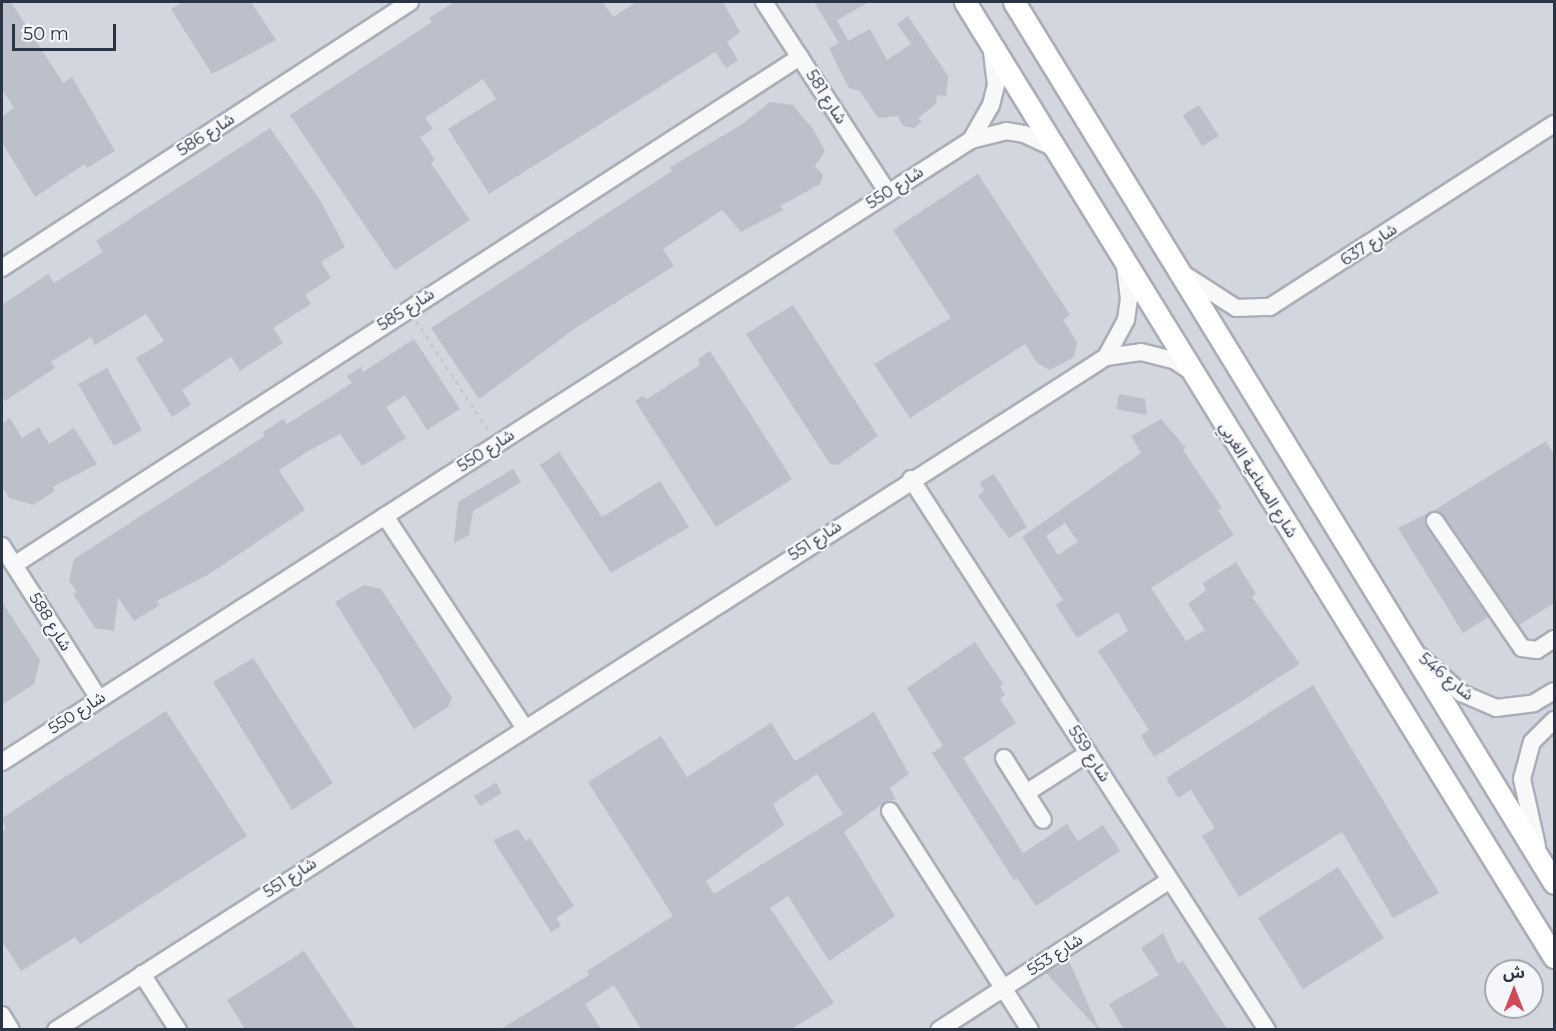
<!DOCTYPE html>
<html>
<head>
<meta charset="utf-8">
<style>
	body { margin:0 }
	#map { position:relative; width:1556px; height:1031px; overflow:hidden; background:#e4e7ec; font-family:Montserrat,"Noto Sans Arabic",sans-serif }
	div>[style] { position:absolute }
	.built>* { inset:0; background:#d2d6de }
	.building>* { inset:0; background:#bbc0ca }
	.path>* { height:2px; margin-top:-1px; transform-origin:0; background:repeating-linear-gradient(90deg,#c2c5cb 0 4.5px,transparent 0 9px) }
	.roads { filter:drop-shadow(2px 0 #a9aeb7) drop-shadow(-2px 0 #a9aeb7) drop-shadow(0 2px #a9aeb7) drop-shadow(0 -2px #a9aeb7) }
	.minor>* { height:16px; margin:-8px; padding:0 8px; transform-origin:8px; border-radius:8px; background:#f7f8fa }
	.major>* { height:21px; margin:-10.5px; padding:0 10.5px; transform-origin:10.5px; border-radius:10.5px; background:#fff }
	span { translate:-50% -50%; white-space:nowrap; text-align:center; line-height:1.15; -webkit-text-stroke:4.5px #f4f6f9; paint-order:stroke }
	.street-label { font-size:16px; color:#2b3445 }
	.frame { position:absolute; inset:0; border:3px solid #2b3445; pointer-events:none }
	.north { position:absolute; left:1484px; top:959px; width:60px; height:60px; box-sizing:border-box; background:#f4f6f9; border:2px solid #a4a8b1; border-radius:50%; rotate:0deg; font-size:16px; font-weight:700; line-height:24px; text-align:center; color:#2b3445 }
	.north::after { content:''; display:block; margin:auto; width:21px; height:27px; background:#d1495b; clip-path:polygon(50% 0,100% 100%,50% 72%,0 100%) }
	.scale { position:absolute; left:12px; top:24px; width:104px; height:27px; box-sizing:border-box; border:3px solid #2b3445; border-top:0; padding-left:8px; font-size:18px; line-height:21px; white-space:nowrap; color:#2b3445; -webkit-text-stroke:4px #f4f6f9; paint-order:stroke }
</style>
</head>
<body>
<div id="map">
	<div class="built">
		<div style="clip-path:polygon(evenodd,2px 2px,1554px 2px,1554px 1029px,2px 1030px,2px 2px,1496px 971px,1532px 971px,1532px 1007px,1496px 1007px,1496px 971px)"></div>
	</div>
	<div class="building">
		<div style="clip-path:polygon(2px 2px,11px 2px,63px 83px,72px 77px,115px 151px,87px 168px,85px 164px,35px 197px,2px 142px,2px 116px,14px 108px,2px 89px)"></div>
		<div style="clip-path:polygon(184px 2px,251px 2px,276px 40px,212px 74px,171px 9px)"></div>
		<div style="clip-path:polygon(454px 2px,603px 2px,613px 17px,636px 2px,723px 2px,740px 32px,727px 42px,738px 60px,726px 68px,715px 52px,489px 194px,448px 129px,496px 99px,483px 79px,425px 118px,433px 129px,420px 137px,435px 160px,431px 163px,470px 220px,395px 270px,290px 115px,432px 22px,429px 18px)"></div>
		<div style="clip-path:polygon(814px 2px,869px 2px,837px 20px,848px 41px,870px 29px,887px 60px,911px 44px,897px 24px,908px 16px,948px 76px,946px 96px,937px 95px,936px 104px,918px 118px,922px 122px,914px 128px,903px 126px,898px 116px,878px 118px,860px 91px,849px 88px,839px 69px,829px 48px,839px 43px)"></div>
		<div style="clip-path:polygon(770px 102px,793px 105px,813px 129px,825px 151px,815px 166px,823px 175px,820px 184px,780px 206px,783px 210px,741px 232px,722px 210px,663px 249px,674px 266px,577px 327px,479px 399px,431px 328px,672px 171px,670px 167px,741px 125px)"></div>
		<div style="clip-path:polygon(1199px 105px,1219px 136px,1202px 146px,1183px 115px)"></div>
		<div style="clip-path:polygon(270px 128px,320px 200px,345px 247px,321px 262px,331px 278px,305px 295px,311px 304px,273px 328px,283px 343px,240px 371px,231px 357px,182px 390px,191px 405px,172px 417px,136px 358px,164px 341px,146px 314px,95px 345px,91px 337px,51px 362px,55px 368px,5px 401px,2px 395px,2px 305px,48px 274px,54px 283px,103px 252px,96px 241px)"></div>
		<div style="clip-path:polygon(978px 174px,1070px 315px,1063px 320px,1077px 342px,1074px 357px,1050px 370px,1037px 363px,1025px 344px,910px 418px,874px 364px,951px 318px,893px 230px)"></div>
		<div style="clip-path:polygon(793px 305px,878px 436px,838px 465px,830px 464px,746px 334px)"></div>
		<div style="clip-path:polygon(414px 339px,460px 409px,427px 430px,405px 395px,386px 407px,406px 438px,362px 466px,340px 434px,310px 450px,279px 470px,305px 510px,209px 574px,157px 601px,160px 605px,134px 621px,118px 597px,114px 631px,95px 628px,73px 594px,77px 592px,69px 581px,74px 559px,265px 436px,263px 432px,283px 419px,287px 424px,352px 383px,347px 376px,361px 367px,363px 372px)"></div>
		<div style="clip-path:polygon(710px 351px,792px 479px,716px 527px,635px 401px,642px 396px,647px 399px,700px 365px,698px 359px)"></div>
		<div style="clip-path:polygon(107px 368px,142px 430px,114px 446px,78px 384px)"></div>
		<div style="clip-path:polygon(1119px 394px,1145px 399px,1147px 415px,1116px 409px)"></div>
		<div style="clip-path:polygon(10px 418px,22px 438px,39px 427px,49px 444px,74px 428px,97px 464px,53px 487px,55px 491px,33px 505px,9px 498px,2px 486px,2px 423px)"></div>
		<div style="clip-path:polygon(evenodd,1161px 419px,1186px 448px,1183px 450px,1222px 508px,1218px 510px,1234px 535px,1151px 588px,1186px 641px,1205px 630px,1188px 604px,1206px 590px,1203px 583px,1236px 562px,1256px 594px,1252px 597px,1300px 664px,1154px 757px,1141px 736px,1149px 730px,1098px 651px,1128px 631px,1118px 612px,1077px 638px,1056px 605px,1063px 600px,1022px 537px,1141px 453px,1131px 436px,1161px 419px,1065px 523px,1078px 542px,1058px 555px,1046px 536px,1065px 523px)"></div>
		<div style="clip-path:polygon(1546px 441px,1554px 455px,1554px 603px,1519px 625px,1444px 515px,1431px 512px)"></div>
		<div style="clip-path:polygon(559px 452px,602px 517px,660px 481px,689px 527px,611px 573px,540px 465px)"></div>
		<div style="clip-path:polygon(513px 469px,521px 482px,473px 511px,469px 535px,454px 543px,458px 502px)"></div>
		<div style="clip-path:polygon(994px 474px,1027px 527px,1009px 538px,978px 496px,984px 491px,980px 482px)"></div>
		<div style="clip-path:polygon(1428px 513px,1426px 527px,1488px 617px,1463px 633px,1398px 528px)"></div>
		<div style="clip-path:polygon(364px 585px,381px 589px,452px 698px,448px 707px,414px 729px,335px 602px)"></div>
		<div style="clip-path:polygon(2px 602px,40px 660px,34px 684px,2px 705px)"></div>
		<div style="clip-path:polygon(975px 642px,1003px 684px,1000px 686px,1005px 695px,1000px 699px,1016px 723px,963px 758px,1023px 853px,1067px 824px,1078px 841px,1103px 825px,1120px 851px,1036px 906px,1017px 878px,1014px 880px,932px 753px,943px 746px,907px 688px)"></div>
		<div style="clip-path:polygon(253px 658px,333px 783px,292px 810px,213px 682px)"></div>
		<div style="clip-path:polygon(1313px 685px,1439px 893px,1393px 918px,1342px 832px,1239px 897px,1202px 836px,1215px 828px,1191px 790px,1178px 798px,1166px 778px)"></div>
		<div style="clip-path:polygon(166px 711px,247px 836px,80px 944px,75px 937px,21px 971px,2px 941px,2px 832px,6px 829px,2px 818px)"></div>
		<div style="clip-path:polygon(evenodd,874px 712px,909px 774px,890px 788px,896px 799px,885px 802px,844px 832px,895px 916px,829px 961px,788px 896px,770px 908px,834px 1003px,791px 1029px,641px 1029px,614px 985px,585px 1004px,601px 1029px,501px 1029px,589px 975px,587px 971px,673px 916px,588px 782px,661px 736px,687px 777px,771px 723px,795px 761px,874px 712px,817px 774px,843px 814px,714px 894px,706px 881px,784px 825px,773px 804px,817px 774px)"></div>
		<div style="clip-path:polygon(496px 783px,502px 793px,480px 806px,474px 796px)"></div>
		<div style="clip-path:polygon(518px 829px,526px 841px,530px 838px,574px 906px,556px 918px,561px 926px,551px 932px,493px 840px)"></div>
		<div style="clip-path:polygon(1338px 867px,1384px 938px,1303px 989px,1258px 918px)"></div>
		<div style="clip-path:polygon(1163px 933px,1178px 964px,1183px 961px,1227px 1029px,1125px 1029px,1121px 1025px,1109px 1004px,1159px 975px,1141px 948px)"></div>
		<div style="clip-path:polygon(304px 951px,356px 1029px,245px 1029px,227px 1000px)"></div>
		<div style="clip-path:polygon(1069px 961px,1099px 1029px,1098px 1029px,1046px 973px)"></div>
	</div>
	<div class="path">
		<div style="left:416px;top:321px;width:133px;rotate:56.7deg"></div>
	</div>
	<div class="roads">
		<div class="minor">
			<div style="left:764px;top:2px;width:228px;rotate:57deg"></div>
			<div style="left:971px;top:140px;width:40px;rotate:-60.3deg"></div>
			<div style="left:991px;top:105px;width:21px;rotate:-76deg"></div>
			<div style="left:996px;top:85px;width:34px;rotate:-97deg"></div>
			<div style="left:2px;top:268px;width:487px;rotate:-33.1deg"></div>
			<div style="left:1182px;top:273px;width:64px;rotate:32.9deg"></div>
			<div style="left:1236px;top:308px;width:34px;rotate:-2deg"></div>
			<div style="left:1270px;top:307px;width:338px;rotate:-32.8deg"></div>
			<div style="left:1106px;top:357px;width:42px;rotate:-61.6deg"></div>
			<div style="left:1126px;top:320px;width:21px;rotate:-82deg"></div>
			<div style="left:1129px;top:299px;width:35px;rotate:-97deg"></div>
			<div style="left:911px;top:479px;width:656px;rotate:57.13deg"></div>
			<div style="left:385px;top:516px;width:253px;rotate:56.6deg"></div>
			<div style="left:1435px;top:521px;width:154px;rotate:55.6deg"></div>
			<div style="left:1522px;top:648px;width:15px;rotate:8deg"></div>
			<div style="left:1537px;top:650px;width:20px;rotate:-33deg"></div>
			<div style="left:2px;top:546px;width:181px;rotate:57.6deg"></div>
			<div style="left:14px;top:565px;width:936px;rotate:-32.88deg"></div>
			<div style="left:1420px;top:656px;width:55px;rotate:42.1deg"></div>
			<div style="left:1461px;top:693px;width:38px;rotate:23deg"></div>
			<div style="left:1496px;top:708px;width:38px;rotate:-7deg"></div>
			<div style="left:1534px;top:703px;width:23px;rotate:-31deg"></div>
			<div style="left:1004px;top:758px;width:73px;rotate:57.8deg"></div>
			<div style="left:2px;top:762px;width:1151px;rotate:-32.7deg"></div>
			<div style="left:971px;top:140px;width:36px;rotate:-14deg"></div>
			<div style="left:1006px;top:131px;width:18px;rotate:9deg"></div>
			<div style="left:1024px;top:134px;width:38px;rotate:25deg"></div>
			<div style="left:1026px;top:793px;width:74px;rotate:-32.8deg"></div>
			<div style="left:890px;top:811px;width:260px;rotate:57.4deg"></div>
			<div style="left:1537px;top:846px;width:69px;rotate:-102.6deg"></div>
			<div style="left:1522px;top:779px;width:38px;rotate:-75deg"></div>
			<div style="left:1532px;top:742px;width:31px;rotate:-45deg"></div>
			<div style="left:142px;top:974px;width:67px;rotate:57.3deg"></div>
			<div style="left:2px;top:1015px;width:17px;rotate:59deg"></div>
			<div style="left:56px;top:1030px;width:1247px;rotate:-32.66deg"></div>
			<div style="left:1106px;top:357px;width:35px;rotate:-8deg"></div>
			<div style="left:1141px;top:352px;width:34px;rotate:14deg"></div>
			<div style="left:1174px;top:360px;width:18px;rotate:34deg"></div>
			<div style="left:939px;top:1030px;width:275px;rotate:-33deg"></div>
		</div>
		<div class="major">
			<div style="left:965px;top:2px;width:1122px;rotate:58.34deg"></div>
			<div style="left:1014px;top:2px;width:1033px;rotate:58.49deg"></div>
		</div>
	</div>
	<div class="street-label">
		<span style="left:826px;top:97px;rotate:57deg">شارع 581</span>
		<span style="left:206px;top:135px;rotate:-33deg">شارع 586</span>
		<span style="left:895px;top:188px;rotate:-33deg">شارع 550</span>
		<span style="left:1369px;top:245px;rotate:-33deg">شارع 637</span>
		<span style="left:406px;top:310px;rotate:-33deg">شارع 585</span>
		<span style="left:486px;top:451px;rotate:-33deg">شارع 550</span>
		<span style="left:1258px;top:480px;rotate:58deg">شارع الصناعية الغربي</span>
		<span style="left:815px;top:541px;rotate:-33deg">شارع 551</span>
		<span style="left:50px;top:622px;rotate:58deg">شارع 588</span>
		<span style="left:1446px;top:677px;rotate:39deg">شارع 546</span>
		<span style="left:77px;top:713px;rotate:-33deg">شارع 550</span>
		<span style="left:1089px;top:754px;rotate:57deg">شارع 559</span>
		<span style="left:290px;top:878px;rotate:-33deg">شارع 551</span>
		<span style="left:1055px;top:955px;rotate:-33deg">شارع 553</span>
	</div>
	<div class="frame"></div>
	<div class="north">ش</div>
	<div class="scale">50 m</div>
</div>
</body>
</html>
